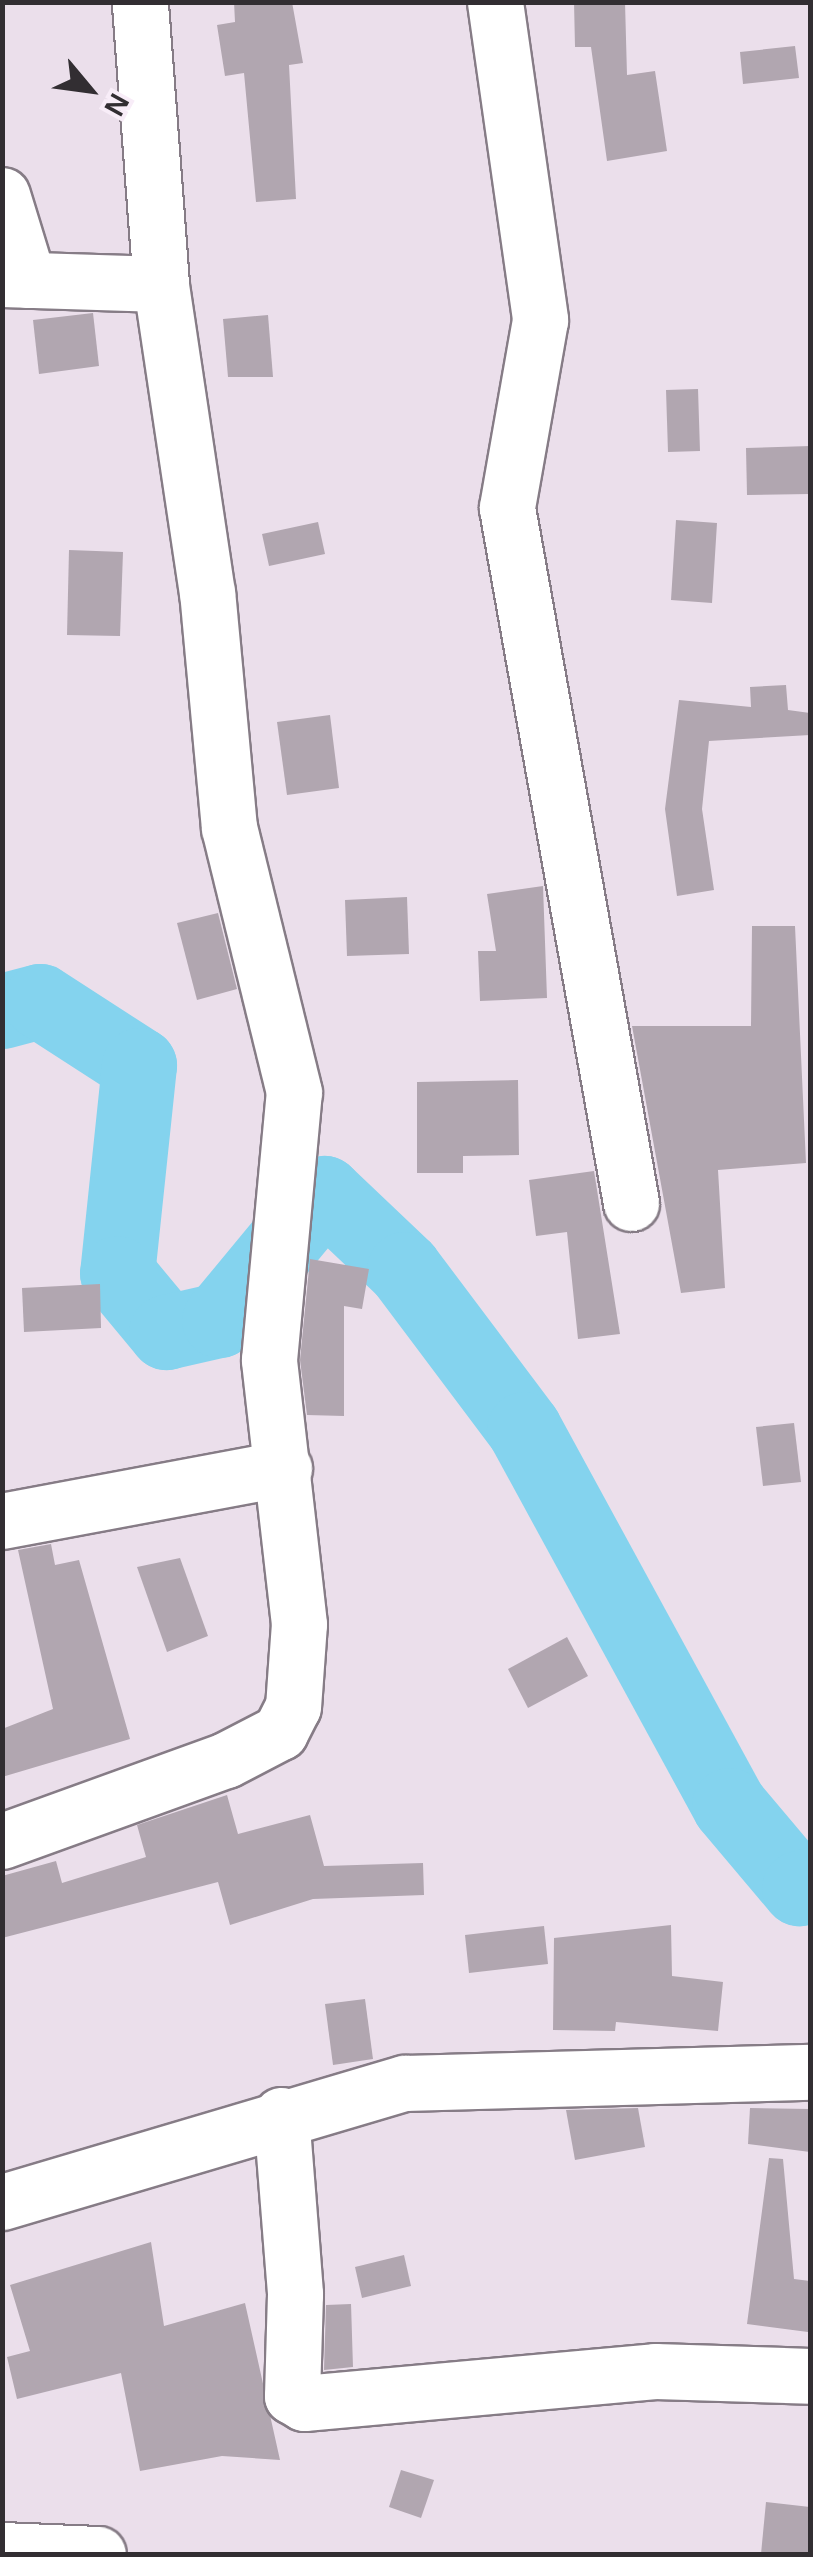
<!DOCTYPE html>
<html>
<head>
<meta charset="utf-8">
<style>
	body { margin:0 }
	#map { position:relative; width:813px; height:2557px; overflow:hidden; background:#ebdfeb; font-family:Helvetica,sans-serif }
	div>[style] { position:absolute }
	.river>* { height:75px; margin:-37.5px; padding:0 37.5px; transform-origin:37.5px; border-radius:37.5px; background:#84d3ee }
	.building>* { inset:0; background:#b1a6b0 }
	.roads { filter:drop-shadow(2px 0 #867c86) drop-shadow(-2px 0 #867c86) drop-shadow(0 2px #867c86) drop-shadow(0 -2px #867c86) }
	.minor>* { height:55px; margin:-27.5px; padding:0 27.5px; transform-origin:27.5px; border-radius:27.5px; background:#fff }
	span { translate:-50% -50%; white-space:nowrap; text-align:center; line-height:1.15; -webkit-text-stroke:9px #f8edf8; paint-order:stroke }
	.frame { position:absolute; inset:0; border:5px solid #322e32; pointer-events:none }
	.north { position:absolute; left:40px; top:40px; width:100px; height:100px; -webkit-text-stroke:8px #f8edf8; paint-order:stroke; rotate:119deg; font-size:28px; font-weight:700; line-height:40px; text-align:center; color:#322e32 }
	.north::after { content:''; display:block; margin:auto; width:35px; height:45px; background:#322e32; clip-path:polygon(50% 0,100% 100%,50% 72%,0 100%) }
</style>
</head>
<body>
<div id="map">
	<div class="river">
		<div style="left:2px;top:1011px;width:39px;rotate:-15deg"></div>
		<div style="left:40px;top:1001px;width:118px;rotate:32.9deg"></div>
		<div style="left:139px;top:1065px;width:209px;rotate:96deg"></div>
		<div style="left:117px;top:1273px;width:77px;rotate:50.3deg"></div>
		<div style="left:166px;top:1332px;width:54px;rotate:-12.8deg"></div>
		<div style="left:219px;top:1320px;width:165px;rotate:-50.4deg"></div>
		<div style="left:324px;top:1193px;width:110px;rotate:43.5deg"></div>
		<div style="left:404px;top:1269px;width:200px;rotate:53.1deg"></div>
		<div style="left:524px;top:1429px;width:428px;rotate:61.4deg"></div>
		<div style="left:729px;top:1805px;width:109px;rotate:49.9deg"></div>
		<div style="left:799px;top:1888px;width:11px;rotate:-15deg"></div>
	</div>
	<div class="building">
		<div style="clip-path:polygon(234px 2px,292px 2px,303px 63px,289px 65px,296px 199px,256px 202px,244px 73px,225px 76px,217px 25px,235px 22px)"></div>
		<div style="clip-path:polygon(574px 2px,625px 2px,627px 75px,655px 71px,667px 151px,607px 161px,591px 47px,575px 47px)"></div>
		<div style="clip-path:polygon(795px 46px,799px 78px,743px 84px,740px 52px)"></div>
		<div style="clip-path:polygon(93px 313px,99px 366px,39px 374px,33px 320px)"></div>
		<div style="clip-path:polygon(268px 315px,273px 377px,228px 377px,223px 319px)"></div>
		<div style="clip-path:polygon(698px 389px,700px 451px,668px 452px,666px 390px)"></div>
		<div style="clip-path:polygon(810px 446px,810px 494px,747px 495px,746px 448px)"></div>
		<div style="clip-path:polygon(676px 520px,717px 523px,712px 603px,671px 600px)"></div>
		<div style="clip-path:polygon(318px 522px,325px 554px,269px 566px,262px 534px)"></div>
		<div style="clip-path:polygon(69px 550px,123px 552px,120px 636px,67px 635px)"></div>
		<div style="clip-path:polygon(786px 685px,788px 710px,810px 713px,810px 735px,709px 741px,702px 809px,714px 890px,677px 896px,665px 809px,679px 700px,751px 707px,750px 687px)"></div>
		<div style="clip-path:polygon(330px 715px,339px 788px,287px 795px,277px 722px)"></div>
		<div style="clip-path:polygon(543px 886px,547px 998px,480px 1001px,478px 951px,496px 951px,487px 894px)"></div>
		<div style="clip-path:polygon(407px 897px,409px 954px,347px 956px,345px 900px)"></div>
		<div style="clip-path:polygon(218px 913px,237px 989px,197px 1000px,177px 923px)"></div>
		<div style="clip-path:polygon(752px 926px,795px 926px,806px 1163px,718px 1170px,725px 1288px,681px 1293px,632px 1026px,751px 1026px)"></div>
		<div style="clip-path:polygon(518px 1080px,519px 1155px,463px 1156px,463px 1173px,417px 1173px,417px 1082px)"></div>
		<div style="clip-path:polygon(594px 1171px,620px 1334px,578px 1339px,567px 1232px,536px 1236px,529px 1180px)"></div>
		<div style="clip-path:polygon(310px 1259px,369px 1269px,362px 1309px,344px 1306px,344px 1416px,307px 1415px,300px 1360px)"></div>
		<div style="clip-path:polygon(100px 1284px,101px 1328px,24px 1332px,22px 1288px)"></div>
		<div style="clip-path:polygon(794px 1423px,801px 1482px,763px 1486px,756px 1427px)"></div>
		<div style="clip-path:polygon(51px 1544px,55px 1565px,79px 1560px,130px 1739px,2px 1777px,2px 1729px,53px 1709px,18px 1550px)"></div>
		<div style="clip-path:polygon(180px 1558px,208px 1636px,167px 1652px,137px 1567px)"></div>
		<div style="clip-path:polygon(567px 1637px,588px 1676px,528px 1708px,508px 1669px)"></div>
		<div style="clip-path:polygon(227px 1795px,238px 1834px,310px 1815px,324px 1866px,423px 1863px,424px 1895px,313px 1899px,230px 1925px,218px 1882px,2px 1938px,2px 1876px,56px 1861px,62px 1883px,146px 1857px,137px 1825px)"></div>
		<div style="clip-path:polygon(671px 1925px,672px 1976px,723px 1982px,718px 2031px,616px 2022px,615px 2031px,553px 2030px,554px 1938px)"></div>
		<div style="clip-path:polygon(544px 1926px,548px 1964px,469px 1973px,465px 1935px)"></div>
		<div style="clip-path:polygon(365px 1999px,373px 2059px,333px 2065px,325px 2004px)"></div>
		<div style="clip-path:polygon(638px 2108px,645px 2147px,575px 2160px,566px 2110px)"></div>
		<div style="clip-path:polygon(750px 2108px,810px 2109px,810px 2152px,748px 2144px)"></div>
		<div style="clip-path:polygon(769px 2158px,783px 2159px,794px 2279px,810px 2281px,808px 2332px,747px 2324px)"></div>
		<div style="clip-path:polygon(151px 2242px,164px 2326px,245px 2303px,280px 2460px,222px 2456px,140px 2471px,121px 2373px,17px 2399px,7px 2357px,30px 2351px,10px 2285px)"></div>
		<div style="clip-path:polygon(404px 2255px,411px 2286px,362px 2298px,355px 2267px)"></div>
		<div style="clip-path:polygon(351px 2304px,353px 2367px,324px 2370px,326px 2305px)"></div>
		<div style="clip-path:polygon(401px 2470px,434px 2480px,421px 2518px,389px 2507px)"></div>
		<div style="clip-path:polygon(766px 2502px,810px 2507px,810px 2554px,761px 2554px)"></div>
	</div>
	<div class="roads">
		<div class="minor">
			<div style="left:495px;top:2px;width:321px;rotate:81.9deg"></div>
			<div style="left:540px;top:320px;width:191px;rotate:100deg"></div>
			<div style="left:507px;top:508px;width:706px;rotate:79.88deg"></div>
			<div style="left:2px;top:195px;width:89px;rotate:73deg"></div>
			<div style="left:2px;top:279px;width:159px;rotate:1.8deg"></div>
			<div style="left:2px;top:1521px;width:287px;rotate:-10.6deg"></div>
			<div style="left:2px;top:1841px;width:238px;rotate:-19.9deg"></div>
			<div style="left:226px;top:1760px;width:61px;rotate:-27.4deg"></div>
			<div style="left:280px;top:1732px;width:28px;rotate:-63deg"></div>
			<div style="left:293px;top:1707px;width:83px;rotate:-85.9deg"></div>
			<div style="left:299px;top:1624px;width:266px;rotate:-96.5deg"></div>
			<div style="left:269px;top:1360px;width:269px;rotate:-84.7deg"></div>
			<div style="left:294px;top:1092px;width:272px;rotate:-103.8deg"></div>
			<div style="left:229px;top:828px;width:236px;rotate:-95.3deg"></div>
			<div style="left:207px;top:593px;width:312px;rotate:-98.5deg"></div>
			<div style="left:161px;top:284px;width:283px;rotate:-94.3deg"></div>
			<div style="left:281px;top:2115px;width:180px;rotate:85.5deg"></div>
			<div style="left:295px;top:2294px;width:102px;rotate:91.7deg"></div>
			<div style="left:292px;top:2396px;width:14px;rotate:30deg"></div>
			<div style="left:304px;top:2403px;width:352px;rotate:-5.2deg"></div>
			<div style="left:655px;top:2371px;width:155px;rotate:1.8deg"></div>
			<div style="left:2px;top:2202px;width:420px;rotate:-16.5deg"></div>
			<div style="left:405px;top:2083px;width:405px;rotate:-1.6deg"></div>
			<div style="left:2px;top:2550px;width:96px;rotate:2.4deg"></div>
		</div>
	</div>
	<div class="frame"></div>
	<div class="north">N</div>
</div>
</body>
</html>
